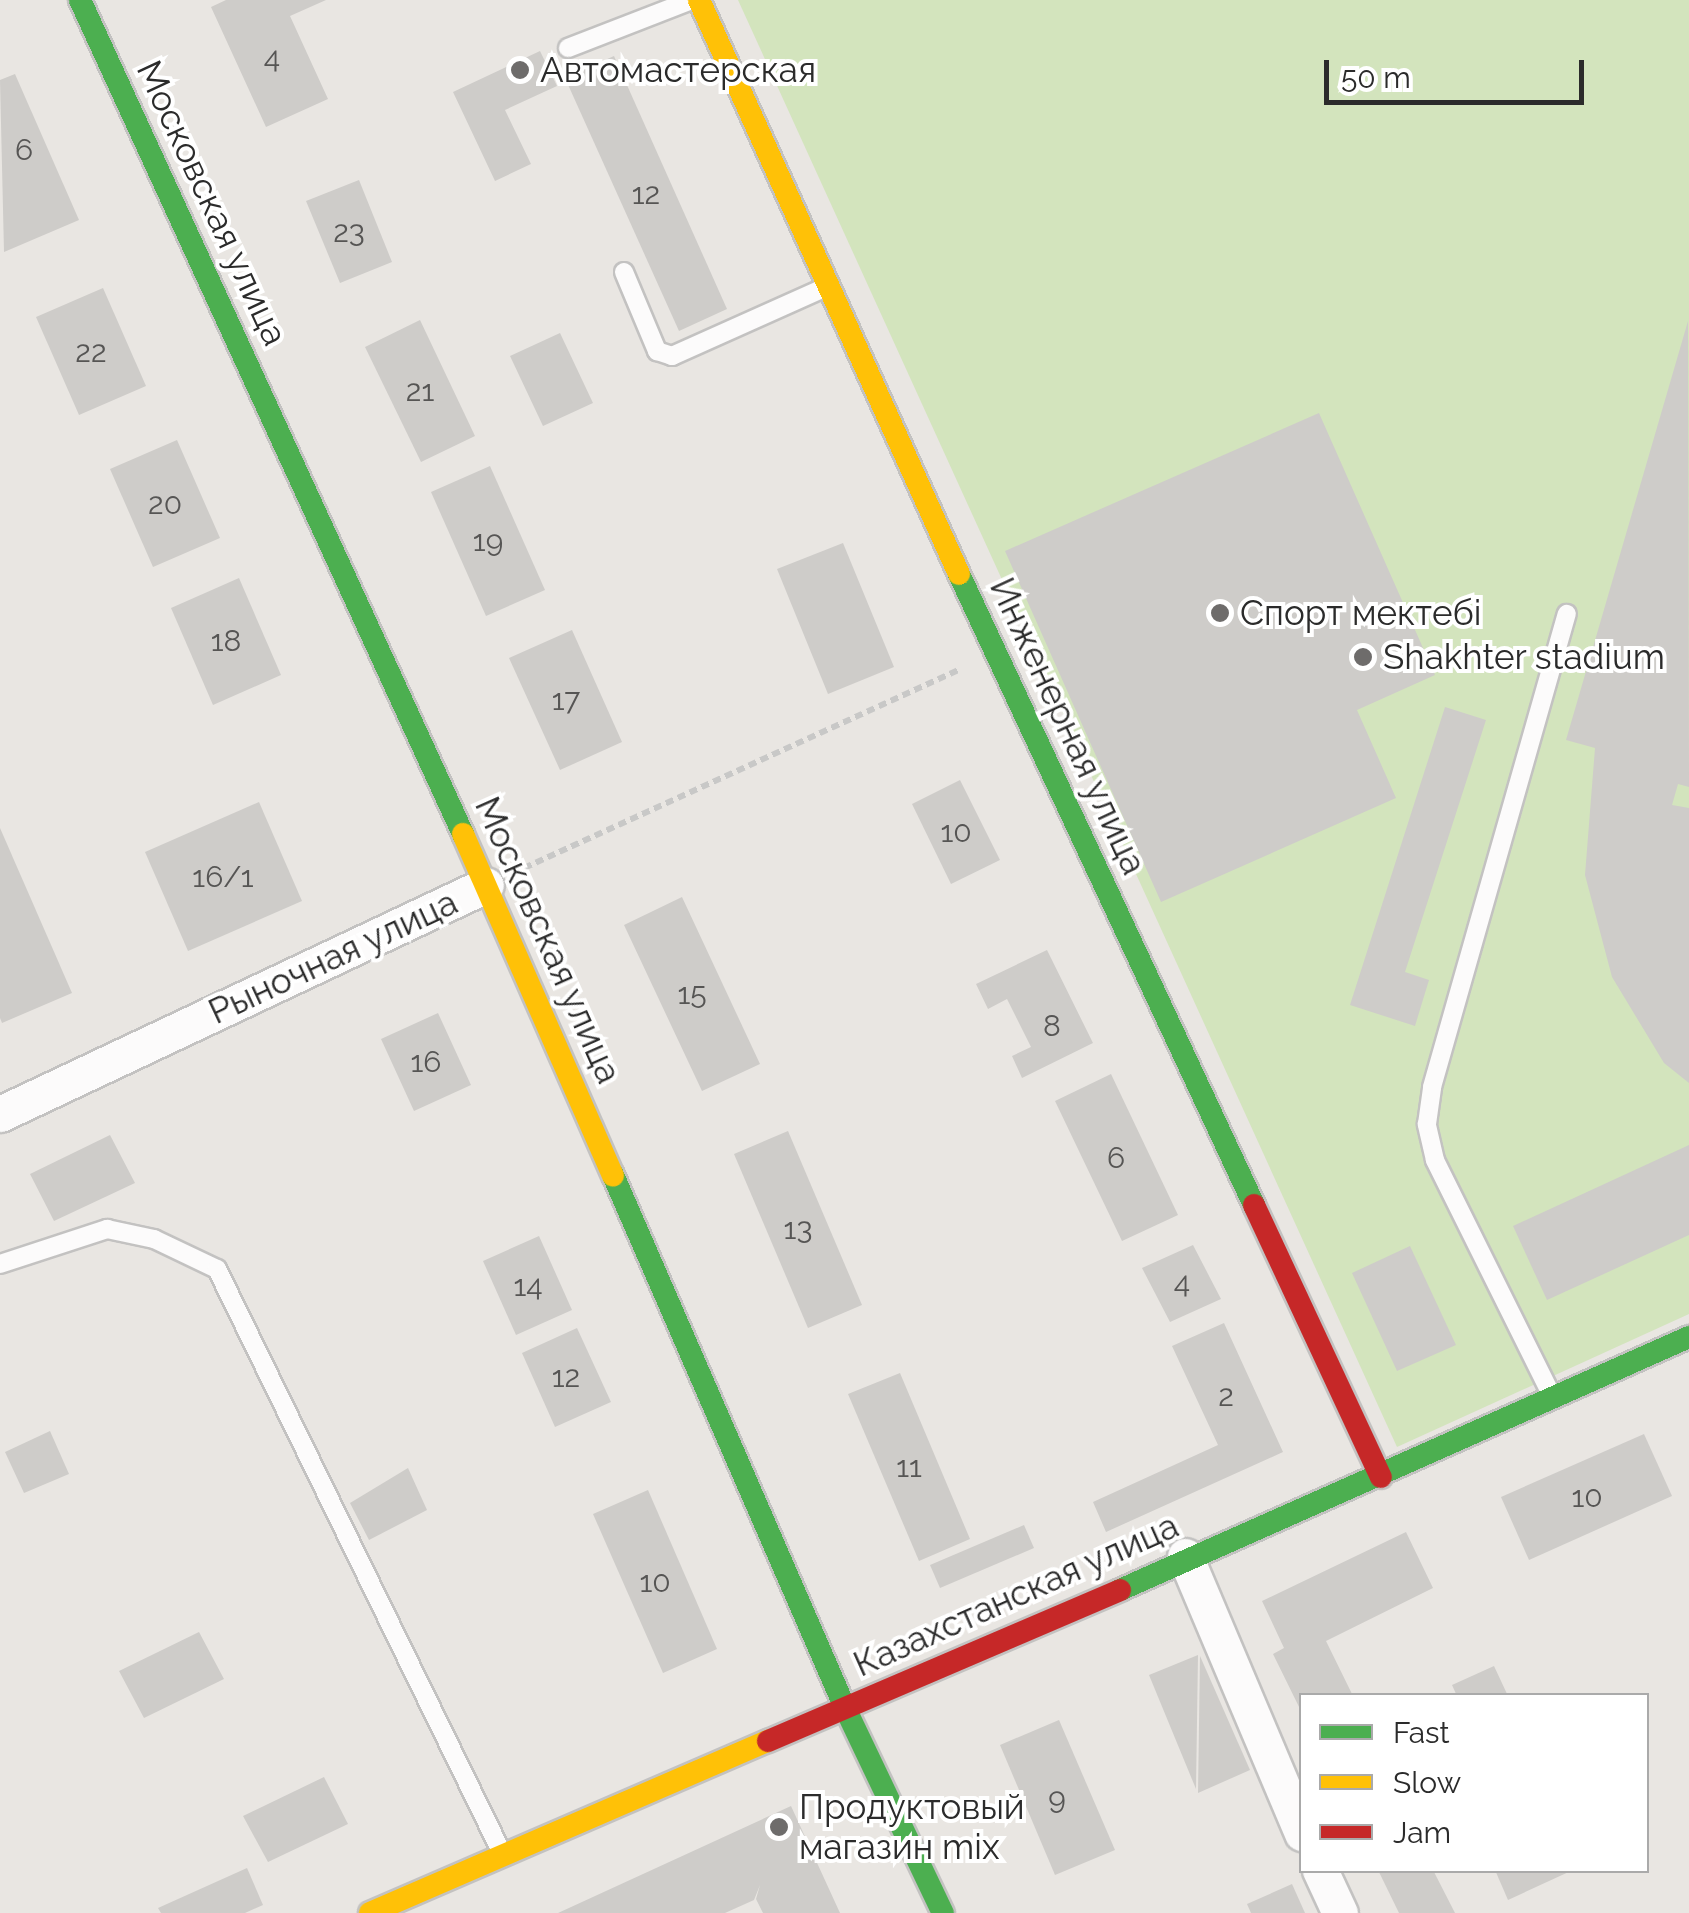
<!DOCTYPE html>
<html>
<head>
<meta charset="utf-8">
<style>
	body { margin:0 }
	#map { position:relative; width:1689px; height:1913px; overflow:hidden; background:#e9e6e2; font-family:Raleway,sans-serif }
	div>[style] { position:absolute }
	.pitch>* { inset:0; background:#d3e4bd }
	.building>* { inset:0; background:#ceccc9 }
	.path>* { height:6px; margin-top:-3px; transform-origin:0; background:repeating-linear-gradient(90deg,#c8c8c7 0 8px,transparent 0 13px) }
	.roads { filter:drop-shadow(2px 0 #c3c2c1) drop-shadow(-2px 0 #c3c2c1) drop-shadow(0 2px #c3c2c1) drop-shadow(0 -2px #c3c2c1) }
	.lane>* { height:18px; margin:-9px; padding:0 9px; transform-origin:9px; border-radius:9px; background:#fcfbfb }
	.street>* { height:35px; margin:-17.5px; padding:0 17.5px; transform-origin:17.5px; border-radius:17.5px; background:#fcfbfb }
	.fast>* { height:22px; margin:-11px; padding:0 11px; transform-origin:11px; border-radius:11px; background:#4caf50 }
	.slow>* { height:22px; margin:-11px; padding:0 11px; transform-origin:11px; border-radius:11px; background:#ffc107 }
	.jam>* { height:22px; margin:-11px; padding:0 11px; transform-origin:11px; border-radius:11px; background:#c62828 }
	.dots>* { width:28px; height:28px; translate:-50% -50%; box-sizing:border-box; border:5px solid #fff; border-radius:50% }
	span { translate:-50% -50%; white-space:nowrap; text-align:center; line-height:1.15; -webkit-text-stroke:8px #fff; paint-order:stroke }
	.number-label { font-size:30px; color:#565554 }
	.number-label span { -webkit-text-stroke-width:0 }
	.poi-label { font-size:35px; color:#2b2b2b }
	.left { translate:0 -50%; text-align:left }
	.street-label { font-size:35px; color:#2b2b2b }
	.legend { position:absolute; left:1299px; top:1693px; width:350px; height:180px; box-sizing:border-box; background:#fff; border:2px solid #aaa; margin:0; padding:12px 18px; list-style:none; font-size:30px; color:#2b2b2b }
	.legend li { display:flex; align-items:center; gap:20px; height:50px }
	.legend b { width:50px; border:2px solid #aaa }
	.scale { position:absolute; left:1324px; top:60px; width:260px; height:45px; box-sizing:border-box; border:5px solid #2b2b2b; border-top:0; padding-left:12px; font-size:30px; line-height:35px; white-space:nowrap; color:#2b2b2b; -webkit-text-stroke:8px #fff; paint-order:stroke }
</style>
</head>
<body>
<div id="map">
	<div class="pitch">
		<div style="clip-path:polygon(738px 0,1689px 0,1689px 1314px,1397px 1447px)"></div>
	</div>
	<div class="building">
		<div style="clip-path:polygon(226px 0,326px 0,290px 16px,328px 99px,266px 127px,211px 7px)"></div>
		<div style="clip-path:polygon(540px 51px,557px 86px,505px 110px,531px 164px,495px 181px,453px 92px)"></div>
		<div style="clip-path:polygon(614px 56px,727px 309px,679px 331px,565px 78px)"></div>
		<div style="clip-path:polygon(15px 74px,79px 220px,4px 252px,0 80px)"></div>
		<div style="clip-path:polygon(359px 180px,392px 262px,340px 283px,306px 201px)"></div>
		<div style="clip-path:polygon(103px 288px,146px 386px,79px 415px,36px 317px)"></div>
		<div style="clip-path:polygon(420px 320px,475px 436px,421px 462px,365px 347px)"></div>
		<div style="clip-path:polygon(1688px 321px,1689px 787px,1678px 784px,1672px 805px,1689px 808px,1689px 1083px,1664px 1063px,1612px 977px,1585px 875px,1595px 748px,1566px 740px)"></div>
		<div style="clip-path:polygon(560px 333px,593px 403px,543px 426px,510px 356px)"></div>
		<div style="clip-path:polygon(1319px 413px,1435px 675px,1357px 710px,1396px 798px,1161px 902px,1005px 551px)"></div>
		<div style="clip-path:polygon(177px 440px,220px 538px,153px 567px,110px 469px)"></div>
		<div style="clip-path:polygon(490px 466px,545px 590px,486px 616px,431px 492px)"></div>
		<div style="clip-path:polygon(843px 543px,894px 667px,828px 694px,777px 569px)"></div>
		<div style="clip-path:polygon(239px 578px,281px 675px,213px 705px,171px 608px)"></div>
		<div style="clip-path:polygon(572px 630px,622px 742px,560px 770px,509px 658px)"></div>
		<div style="clip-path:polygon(1445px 707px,1486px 720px,1405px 972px,1429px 980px,1415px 1026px,1350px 1005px)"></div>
		<div style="clip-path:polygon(960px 780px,1000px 860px,951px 884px,912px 804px)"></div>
		<div style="clip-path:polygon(259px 802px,302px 901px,188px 951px,145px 852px)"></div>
		<div style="clip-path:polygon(0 828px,72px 993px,2px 1023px,0 1018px)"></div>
		<div style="clip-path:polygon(682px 897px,760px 1064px,702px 1091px,624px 925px)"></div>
		<div style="clip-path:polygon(1047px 950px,1093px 1043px,1022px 1078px,1012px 1056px,1031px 1047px,1007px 999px,988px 1009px,976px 984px)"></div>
		<div style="clip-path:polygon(438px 1013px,471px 1085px,414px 1111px,381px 1039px)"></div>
		<div style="clip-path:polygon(1111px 1074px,1178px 1215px,1122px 1241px,1055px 1101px)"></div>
		<div style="clip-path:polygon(788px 1131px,862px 1305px,808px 1328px,734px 1154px)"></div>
		<div style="clip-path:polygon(110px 1135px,135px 1183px,54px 1221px,30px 1174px)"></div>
		<div style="clip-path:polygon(1689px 1145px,1689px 1235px,1547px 1300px,1513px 1226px)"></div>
		<div style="clip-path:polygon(539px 1236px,572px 1310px,516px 1335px,483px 1261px)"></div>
		<div style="clip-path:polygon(1193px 1245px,1221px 1299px,1170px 1322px,1142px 1268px)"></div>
		<div style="clip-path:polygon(1410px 1246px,1456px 1345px,1397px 1371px,1352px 1273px)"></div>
		<div style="clip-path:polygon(1224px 1323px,1283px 1452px,1106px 1532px,1093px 1502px,1218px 1445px,1172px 1346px)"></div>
		<div style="clip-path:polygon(577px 1328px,611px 1402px,555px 1427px,522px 1353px)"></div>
		<div style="clip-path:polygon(900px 1373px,970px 1539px,919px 1561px,848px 1394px)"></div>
		<div style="clip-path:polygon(50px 1431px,69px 1474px,24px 1493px,5px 1452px)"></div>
		<div style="clip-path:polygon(1644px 1434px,1672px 1496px,1529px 1560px,1501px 1497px)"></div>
		<div style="clip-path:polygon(408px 1468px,427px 1510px,369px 1540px,350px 1503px)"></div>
		<div style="clip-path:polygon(648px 1490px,717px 1649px,663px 1673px,593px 1514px)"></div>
		<div style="clip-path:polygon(1024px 1525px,1034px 1548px,940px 1588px,930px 1565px)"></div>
		<div style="clip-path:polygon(1406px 1532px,1433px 1588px,1326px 1641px,1353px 1696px,1302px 1696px,1302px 1713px,1273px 1654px,1284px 1648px,1262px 1601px)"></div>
		<div style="clip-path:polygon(199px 1632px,224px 1679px,144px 1718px,119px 1671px)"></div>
		<div style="clip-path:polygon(1198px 1655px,1196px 1789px,1149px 1675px)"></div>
		<div style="clip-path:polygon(1200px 1656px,1250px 1770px,1198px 1793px)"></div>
		<div style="clip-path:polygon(1494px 1666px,1508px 1696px,1457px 1696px,1452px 1685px)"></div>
		<div style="clip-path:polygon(1059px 1720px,1115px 1850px,1055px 1875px,1000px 1745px)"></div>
		<div style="clip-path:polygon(324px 1777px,348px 1824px,268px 1862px,243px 1816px)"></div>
		<div style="clip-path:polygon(791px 1806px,840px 1913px,763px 1913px,756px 1899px,760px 1885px,754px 1900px,725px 1913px,558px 1913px)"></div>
		<div style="clip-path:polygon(247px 1868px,263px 1905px,245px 1913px,161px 1913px,158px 1908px)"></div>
		<div style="clip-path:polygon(1378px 1870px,1433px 1870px,1455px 1913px,1399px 1913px)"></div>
		<div style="clip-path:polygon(1495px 1870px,1573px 1870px,1508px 1900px)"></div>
		<div style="clip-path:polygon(1292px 1884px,1305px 1913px,1251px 1913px,1247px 1904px)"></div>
	</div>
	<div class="path">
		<div style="left:524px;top:868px;width:478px;rotate:-24.5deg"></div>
	</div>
	<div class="roads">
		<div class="lane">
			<div style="left:568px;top:48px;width:133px;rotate:-21.2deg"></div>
			<div style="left:624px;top:272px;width:86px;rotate:67.3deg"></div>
			<div style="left:657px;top:351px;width:16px;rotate:18deg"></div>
			<div style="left:672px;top:356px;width:167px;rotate:-24.1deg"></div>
			<div style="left:0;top:1264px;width:113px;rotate:-18.1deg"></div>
			<div style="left:107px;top:1229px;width:48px;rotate:12deg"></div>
			<div style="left:154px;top:1239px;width:70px;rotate:25.5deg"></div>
			<div style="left:217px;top:1269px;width:650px;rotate:63.99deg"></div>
			<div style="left:1553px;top:1398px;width:266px;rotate:-116.4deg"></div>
			<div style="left:1435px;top:1160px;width:37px;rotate:-103deg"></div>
			<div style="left:1427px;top:1124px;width:37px;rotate:-82deg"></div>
			<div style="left:1432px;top:1087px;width:492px;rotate:-74.1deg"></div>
		</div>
		<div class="street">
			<div style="left:0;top:1114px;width:537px;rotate:-25.23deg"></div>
			<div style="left:1185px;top:1556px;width:301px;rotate:67.1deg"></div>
			<div style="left:1320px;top:1870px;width:47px;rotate:65.1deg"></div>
		</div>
		<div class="fast">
			<div style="left:80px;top:0;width:918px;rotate:65.33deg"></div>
			<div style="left:959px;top:574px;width:697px;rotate:64.94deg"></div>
			<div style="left:613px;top:1175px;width:584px;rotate:66.47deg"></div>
			<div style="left:846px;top:1710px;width:225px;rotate:64.5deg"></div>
			<div style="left:1120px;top:1590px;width:623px;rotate:-23.97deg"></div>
		</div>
		<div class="slow">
			<div style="left:699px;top:0;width:630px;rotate:65.63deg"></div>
			<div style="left:463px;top:834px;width:373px;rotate:66.3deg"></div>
			<div style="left:370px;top:1913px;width:434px;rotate:-23.4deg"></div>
		</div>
		<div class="jam">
			<div style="left:1254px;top:1205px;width:300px;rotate:65deg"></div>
			<div style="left:768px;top:1741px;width:383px;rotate:-23.2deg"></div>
		</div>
	</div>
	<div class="dots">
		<div style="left:520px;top:70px;background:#6e6c6b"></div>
		<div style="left:1220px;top:613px;background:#6e6c6b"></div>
		<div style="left:1363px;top:657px;background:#6e6c6b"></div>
		<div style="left:779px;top:1827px;background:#6e6c6b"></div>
	</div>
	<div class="number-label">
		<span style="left:272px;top:58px">4</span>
		<span style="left:24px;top:150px">6</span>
		<span style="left:646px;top:194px">12</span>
		<span style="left:349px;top:232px">23</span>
		<span style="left:91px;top:352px">22</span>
		<span style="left:420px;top:391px">21</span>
		<span style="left:165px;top:504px">20</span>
		<span style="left:488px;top:541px">19</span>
		<span style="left:226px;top:641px">18</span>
		<span style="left:566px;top:700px">17</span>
		<span style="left:956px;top:832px">10</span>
		<span style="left:223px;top:877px">16/1</span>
		<span style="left:692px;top:994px">15</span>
		<span style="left:1052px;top:1026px">8</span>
		<span style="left:426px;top:1062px">16</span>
		<span style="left:1116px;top:1158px">6</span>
		<span style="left:798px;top:1229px">13</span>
		<span style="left:1182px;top:1283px">4</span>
		<span style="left:528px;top:1286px">14</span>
		<span style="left:566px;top:1377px">12</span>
		<span style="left:1226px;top:1396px">2</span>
		<span style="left:909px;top:1467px">11</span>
		<span style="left:1587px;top:1497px">10</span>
		<span style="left:655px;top:1582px">10</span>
		<span style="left:1057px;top:1798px">9</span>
	</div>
	<div class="poi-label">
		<span class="left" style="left:540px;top:70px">Автомастерская</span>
		<span class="left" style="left:1240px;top:613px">Спорт мектебі</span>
		<span class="left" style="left:1383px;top:657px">Shakhter stadium</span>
		<span class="left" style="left:799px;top:1827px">Продуктовый<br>магазин mix</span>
	</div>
	<div class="street-label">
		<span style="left:212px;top:203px;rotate:65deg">Московская улица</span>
		<span style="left:1068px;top:726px;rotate:65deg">Инженерная улица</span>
		<span style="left:548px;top:940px;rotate:66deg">Московская улица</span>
		<span style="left:333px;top:957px;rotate:-25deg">Рыночная улица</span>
		<span style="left:1016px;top:1595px;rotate:-24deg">Казахстанская улица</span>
	</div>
	<ul class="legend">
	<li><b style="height:12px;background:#4caf50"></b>Fast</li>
	<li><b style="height:12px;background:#ffc107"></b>Slow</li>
	<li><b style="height:12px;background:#c62828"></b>Jam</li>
	</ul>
	<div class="scale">50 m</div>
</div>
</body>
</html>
